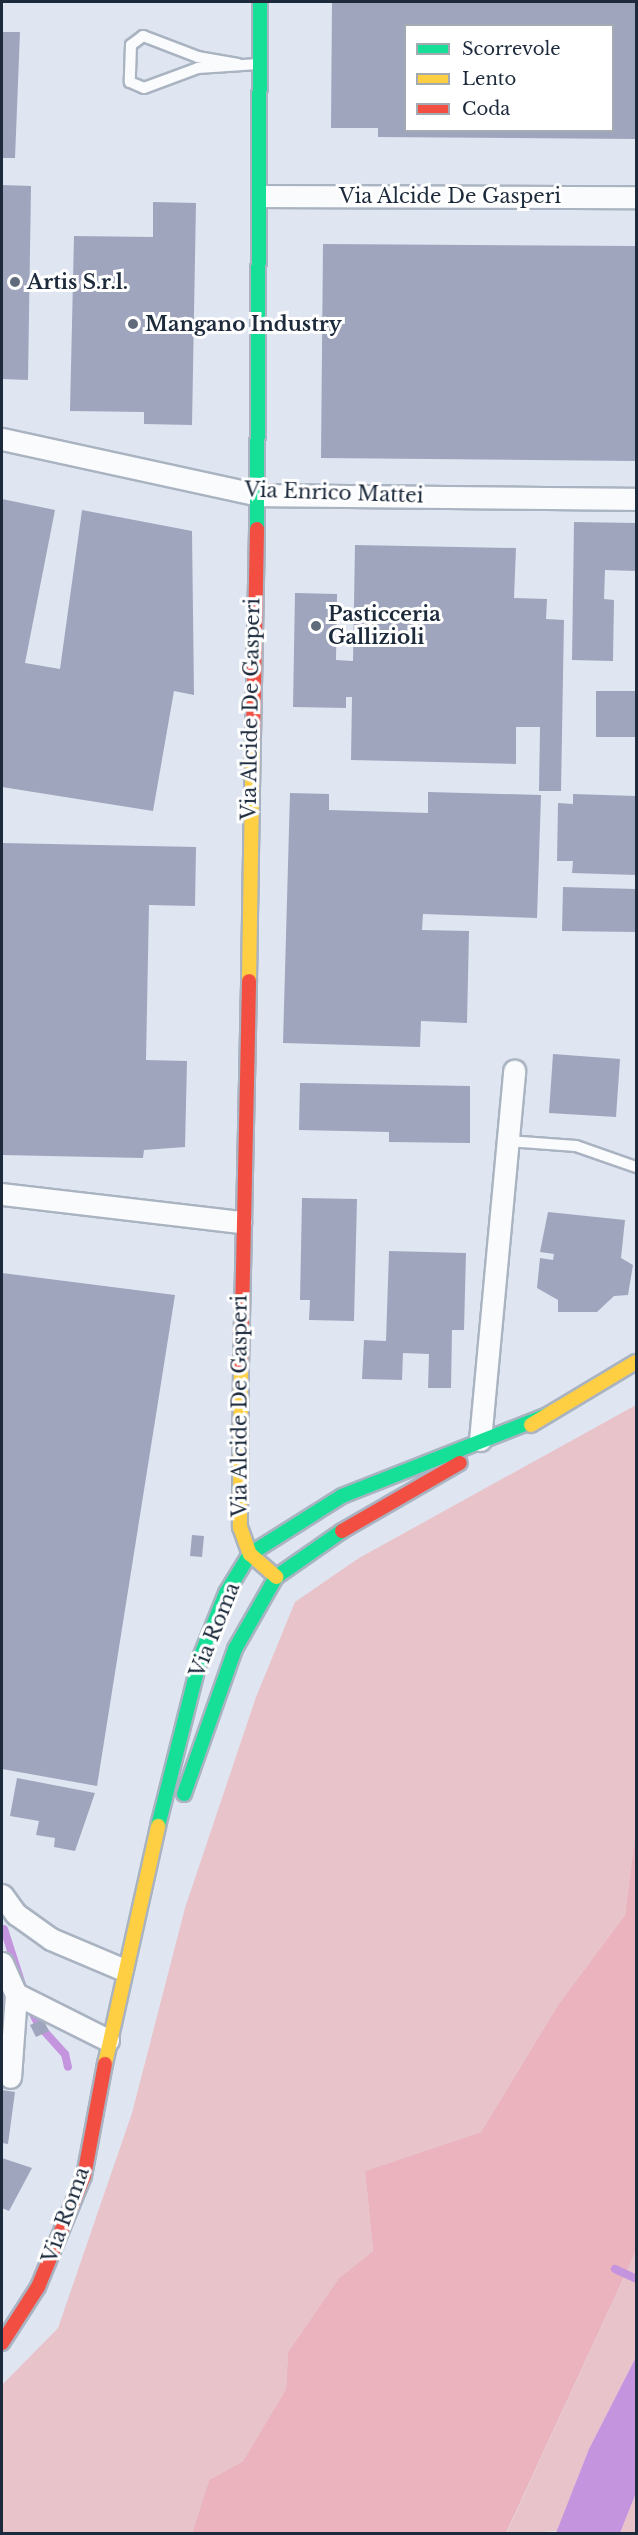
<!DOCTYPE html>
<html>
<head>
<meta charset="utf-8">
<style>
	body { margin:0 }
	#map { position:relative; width:638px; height:2535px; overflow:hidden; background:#dfe6f1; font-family:"Libre Baskerville",serif }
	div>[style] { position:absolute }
	.green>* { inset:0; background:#e9c3ca }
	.forest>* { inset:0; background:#ebb3bd }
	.water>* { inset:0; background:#c494df }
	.stream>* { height:8px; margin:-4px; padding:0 4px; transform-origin:4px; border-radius:4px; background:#c494df }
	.building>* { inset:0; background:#a0a5be }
	.roads { filter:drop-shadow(2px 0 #a9b3c1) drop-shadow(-2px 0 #a9b3c1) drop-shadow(0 2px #a9b3c1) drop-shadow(0 -2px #a9b3c1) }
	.lane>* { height:10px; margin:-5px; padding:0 5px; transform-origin:5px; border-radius:5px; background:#fafbfd }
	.street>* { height:21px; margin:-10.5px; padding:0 10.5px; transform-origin:10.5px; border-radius:10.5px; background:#fafbfd }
	.fast>* { height:14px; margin:-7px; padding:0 7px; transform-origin:7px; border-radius:7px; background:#16e098 }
	.slow>* { height:14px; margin:-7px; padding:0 7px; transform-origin:7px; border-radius:7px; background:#ffcf43 }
	.jam>* { height:14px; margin:-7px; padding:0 7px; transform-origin:7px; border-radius:7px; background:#f24e42 }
	.dots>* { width:16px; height:16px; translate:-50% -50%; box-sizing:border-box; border:3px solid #fff; border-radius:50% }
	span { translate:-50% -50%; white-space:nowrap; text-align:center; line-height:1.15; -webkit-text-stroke:6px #fff; paint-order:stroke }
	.street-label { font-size:20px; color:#1c2a3c }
	.poi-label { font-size:20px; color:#1c2a3c; font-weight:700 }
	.left { translate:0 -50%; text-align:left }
	.frame { position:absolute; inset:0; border:3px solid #1c2a3c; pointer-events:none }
	.legend { position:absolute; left:404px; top:24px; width:210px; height:108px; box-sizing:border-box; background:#fff; border:2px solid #a4aab1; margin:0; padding:8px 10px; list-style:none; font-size:18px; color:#1c2a3c }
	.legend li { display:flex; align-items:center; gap:12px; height:30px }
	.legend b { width:30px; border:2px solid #a4aab1 }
</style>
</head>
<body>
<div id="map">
	<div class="green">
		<div style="clip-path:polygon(636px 1405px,636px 1828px,625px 1915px,558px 2005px,481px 2132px,365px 2171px,373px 2251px,339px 2278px,288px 2352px,286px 2389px,243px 2461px,209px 2480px,192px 2533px,2px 2534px,2px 2385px,58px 2328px,132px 2113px,185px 1908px,256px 1697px,295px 1602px,359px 1558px)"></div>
		<div style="clip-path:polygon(636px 2251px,636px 2357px,589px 2449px,558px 2531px,506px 2534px)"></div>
		<div style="clip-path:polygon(636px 2493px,636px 2533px,620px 2533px)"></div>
	</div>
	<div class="forest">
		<div style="clip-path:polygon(636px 1828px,636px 2251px,506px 2533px,192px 2533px,209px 2480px,243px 2461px,286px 2389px,288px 2352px,339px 2278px,373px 2251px,365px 2171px,481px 2132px,558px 2005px,625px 1915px)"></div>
	</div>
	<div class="water">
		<div style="clip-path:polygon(636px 2357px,636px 2493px,620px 2533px,556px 2533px,589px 2449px)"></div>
	</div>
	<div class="stream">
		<div style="left:4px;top:1929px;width:62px;rotate:72.1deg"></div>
		<div style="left:34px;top:2016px;width:7px;rotate:63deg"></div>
		<div style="left:45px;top:2032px;width:30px;rotate:48deg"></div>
		<div style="left:65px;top:2054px;width:13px;rotate:77deg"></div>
		<div style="left:615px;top:2269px;width:23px;rotate:25deg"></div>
	</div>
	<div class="building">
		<div style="clip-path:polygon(evenodd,332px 2px,636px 2px,636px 139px,378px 137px,378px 128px,331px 128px,332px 2px,406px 26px,612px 26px,612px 130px,406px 130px,406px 26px)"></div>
		<div style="clip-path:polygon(2px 32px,20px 32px,15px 158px,2px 158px)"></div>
		<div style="clip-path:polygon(2px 185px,31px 186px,28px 380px,2px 379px)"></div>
		<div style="clip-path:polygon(153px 202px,196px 203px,192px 425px,144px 424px,144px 412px,70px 411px,74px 236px,153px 237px)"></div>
		<div style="clip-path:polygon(323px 244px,636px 246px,636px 461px,321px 458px)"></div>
		<div style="clip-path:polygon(2px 499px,55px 510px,25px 663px,60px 669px,82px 510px,192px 531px,194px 695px,174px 691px,153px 811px,2px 787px)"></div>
		<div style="clip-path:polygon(574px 522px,636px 523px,636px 571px,605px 570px,604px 599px,614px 600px,613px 661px,572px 660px)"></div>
		<div style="clip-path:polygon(355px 545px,516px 548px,514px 598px,547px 599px,546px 619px,564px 620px,561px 791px,539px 791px,540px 727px,516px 727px,516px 764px,351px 760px,352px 697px,346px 697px,346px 708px,293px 707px,295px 593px,337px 594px,336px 660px,353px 661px)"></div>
		<div style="clip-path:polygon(596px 691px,636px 691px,636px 737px,596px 737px)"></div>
		<div style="clip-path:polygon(428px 792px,541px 795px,537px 918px,423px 914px,422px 930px,469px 931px,467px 1023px,421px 1021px,420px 1047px,283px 1043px,290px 793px,329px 794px,329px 810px,428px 813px)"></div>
		<div style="clip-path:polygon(573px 794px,636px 796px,636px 875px,572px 873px,573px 861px,557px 861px,558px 803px,573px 804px)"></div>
		<div style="clip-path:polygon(2px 843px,196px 847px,195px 906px,149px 905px,146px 1060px,187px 1061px,185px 1147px,144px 1150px,143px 1158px,2px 1155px)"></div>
		<div style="clip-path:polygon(563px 887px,636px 889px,636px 932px,562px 931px)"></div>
		<div style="clip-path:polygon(553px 1054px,620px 1059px,616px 1117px,549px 1113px)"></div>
		<div style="clip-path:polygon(300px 1083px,470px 1086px,470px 1143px,389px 1142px,389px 1132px,299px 1130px)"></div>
		<div style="clip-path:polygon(302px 1198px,357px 1199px,354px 1321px,309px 1320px,310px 1300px,300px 1300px)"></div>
		<div style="clip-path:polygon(548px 1212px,625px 1220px,621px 1258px,633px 1265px,628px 1295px,614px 1296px,597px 1312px,558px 1312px,558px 1300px,537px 1288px,540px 1258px,553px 1260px,554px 1254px,540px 1252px)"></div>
		<div style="clip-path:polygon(389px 1251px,466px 1253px,464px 1330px,452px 1330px,451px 1388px,428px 1388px,429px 1354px,403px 1353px,402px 1380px,362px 1379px,364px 1340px,386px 1341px)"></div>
		<div style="clip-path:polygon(2px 1273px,175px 1295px,97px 1786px,2px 1769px)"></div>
		<div style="clip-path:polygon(192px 1535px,204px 1536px,202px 1557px,190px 1556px)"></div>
		<div style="clip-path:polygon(17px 1778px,95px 1793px,75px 1851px,54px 1847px,55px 1838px,36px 1835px,39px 1821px,10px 1816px)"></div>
		<div style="clip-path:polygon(43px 2019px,49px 2031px,36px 2037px,30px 2025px)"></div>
		<div style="clip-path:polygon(2px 2090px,15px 2092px,8px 2144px,2px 2143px)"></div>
		<div style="clip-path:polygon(2px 2158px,32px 2168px,9px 2211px,2px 2208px)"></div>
	</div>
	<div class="roads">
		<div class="lane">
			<div style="left:238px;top:64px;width:41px;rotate:-170.1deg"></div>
			<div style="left:198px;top:57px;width:59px;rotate:-159.1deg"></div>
			<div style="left:143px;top:36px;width:15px;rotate:143deg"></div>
			<div style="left:131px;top:45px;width:37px;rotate:92deg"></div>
			<div style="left:130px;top:82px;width:15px;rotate:23deg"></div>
			<div style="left:144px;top:88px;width:58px;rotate:-20.3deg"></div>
			<div style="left:198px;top:68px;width:60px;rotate:-3.8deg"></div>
			<div style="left:508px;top:1141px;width:68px;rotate:4.2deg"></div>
			<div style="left:576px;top:1146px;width:64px;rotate:19.3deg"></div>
		</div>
		<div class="street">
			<div style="left:263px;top:196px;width:373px;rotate:0.2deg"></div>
			<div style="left:2px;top:439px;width:262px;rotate:12.3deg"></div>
			<div style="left:258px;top:495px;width:378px;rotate:0.6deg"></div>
			<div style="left:2px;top:1194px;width:240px;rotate:6.7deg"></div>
			<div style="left:480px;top:1440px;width:371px;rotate:-84.7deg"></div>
			<div style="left:2px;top:1895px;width:24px;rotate:54deg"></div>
			<div style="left:16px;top:1914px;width:43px;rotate:35.5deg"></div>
			<div style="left:51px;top:1939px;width:77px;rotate:22.9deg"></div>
			<div style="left:2px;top:1963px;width:34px;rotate:66deg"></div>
			<div style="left:16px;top:1994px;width:83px;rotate:94.1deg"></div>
			<div style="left:16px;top:1994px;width:103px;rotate:26.6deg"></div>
		</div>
		<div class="fast">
			<div style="left:257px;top:529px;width:527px;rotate:-89.67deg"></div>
			<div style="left:184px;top:1794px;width:154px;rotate:-70.6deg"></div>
			<div style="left:235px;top:1649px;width:83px;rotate:-60.3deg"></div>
			<div style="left:276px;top:1577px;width:80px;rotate:-34.9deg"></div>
			<div style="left:158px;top:1826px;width:176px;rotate:-75.9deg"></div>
			<div style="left:201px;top:1655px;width:67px;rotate:-68deg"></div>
			<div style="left:226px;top:1593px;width:46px;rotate:-58.4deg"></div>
			<div style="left:250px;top:1554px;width:109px;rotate:-32.2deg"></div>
			<div style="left:342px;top:1496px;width:221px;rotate:-21.5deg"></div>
		</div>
		<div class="slow">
			<div style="left:249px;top:981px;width:243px;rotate:-89.1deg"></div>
			<div style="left:241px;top:1366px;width:161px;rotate:90.4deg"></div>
			<div style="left:240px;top:1527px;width:29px;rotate:70deg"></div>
			<div style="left:250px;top:1554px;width:35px;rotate:41deg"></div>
			<div style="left:531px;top:1425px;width:122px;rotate:-31deg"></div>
			<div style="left:105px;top:2064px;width:244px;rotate:-77.4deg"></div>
		</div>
		<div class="jam">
			<div style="left:253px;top:738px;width:209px;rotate:-88.9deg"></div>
			<div style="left:241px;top:1366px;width:385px;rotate:-88.8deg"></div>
			<div style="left:342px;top:1531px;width:136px;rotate:-30deg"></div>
			<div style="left:2px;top:2343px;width:67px;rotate:-57.3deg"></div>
			<div style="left:38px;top:2287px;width:120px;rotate:-67.5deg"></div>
			<div style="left:84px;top:2176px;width:114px;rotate:-79.4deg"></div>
		</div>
	</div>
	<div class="dots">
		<div style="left:15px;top:282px;background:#606c7b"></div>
		<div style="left:133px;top:324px;background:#606c7b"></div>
		<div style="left:316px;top:626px;background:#606c7b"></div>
	</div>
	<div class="street-label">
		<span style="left:450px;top:196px">Via Alcide De Gasperi</span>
		<span style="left:334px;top:493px;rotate:2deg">Via Enrico Mattei</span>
		<span style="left:251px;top:709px;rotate:-89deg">Via Alcide De Gasperi</span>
		<span style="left:240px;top:1406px;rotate:-90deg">Via Alcide De Gasperi</span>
		<span style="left:215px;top:1630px;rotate:-68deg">Via Roma</span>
		<span style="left:66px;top:2215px;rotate:-70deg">Via Roma</span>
	</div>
	<div class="poi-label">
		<span class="left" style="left:27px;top:282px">Artis S.r.l.</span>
		<span class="left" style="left:145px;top:324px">Mangano Industry</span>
		<span class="left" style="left:328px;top:626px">Pasticceria<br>Gallizioli</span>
	</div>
	<div class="frame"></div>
	<ul class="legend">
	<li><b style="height:8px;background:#16e098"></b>Scorrevole</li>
	<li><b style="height:8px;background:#ffcf43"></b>Lento</li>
	<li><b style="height:8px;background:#f24e42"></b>Coda</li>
	</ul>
</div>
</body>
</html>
